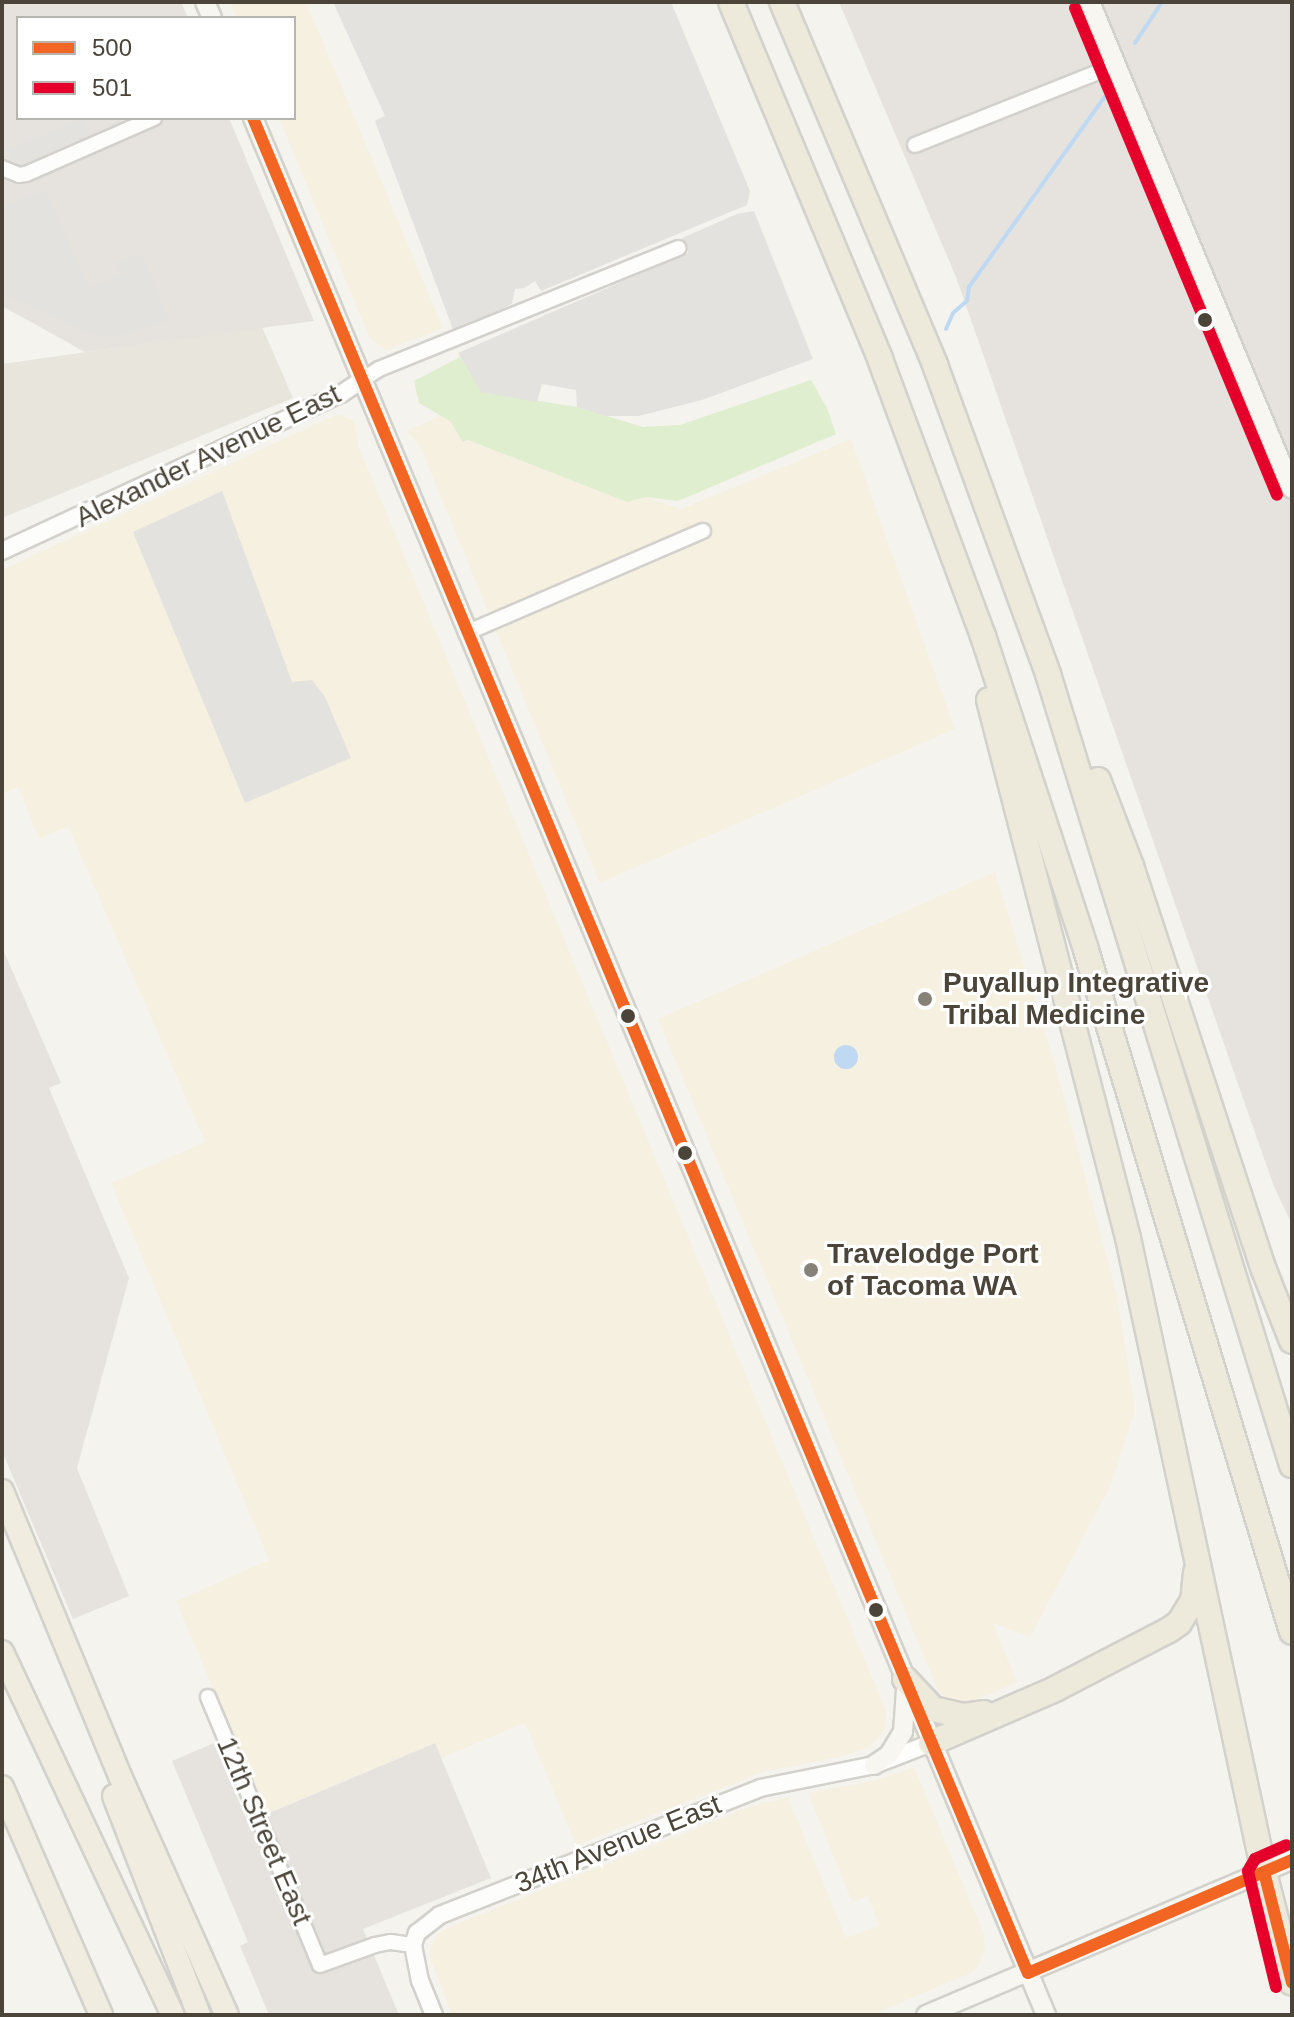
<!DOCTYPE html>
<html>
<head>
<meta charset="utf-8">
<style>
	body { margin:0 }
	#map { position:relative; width:1294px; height:2017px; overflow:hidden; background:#f4f3ee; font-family:Helvetica,sans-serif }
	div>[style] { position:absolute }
	.residential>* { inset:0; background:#e7e5dc }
	.commercial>* { inset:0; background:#f6f0e1 }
	.industrial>* { inset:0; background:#e6e3de }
	.green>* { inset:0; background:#dfeece }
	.parking>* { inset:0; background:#e3e2de }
	.water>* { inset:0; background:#bfd9f2 }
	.round { border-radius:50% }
	.stream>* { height:4px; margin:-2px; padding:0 2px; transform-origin:2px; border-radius:2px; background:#bfd9f2 }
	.roads { filter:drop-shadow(2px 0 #d2d1cb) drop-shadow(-2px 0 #d2d1cb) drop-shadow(0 2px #d2d1cb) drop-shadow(0 -2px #d2d1cb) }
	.minor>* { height:14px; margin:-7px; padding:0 7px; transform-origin:7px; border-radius:7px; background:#fdfdfc }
	.tertiary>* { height:16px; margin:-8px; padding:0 8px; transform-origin:8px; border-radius:8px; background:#fdfdfc }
	.secondary>* { height:18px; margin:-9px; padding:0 9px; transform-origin:9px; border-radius:9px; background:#f7f6f1 }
	.trunk>* { height:22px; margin:-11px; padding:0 11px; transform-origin:11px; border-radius:11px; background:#f0ece0 }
	.motorway>* { height:24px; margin:-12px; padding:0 12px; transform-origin:12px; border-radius:12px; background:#ede9db }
	.bus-1>* { height:12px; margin:-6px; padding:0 6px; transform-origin:6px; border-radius:6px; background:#f26522 }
	.bus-2>* { height:12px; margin:-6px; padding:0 6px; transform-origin:6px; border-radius:6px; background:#e4002b }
	.dots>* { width:22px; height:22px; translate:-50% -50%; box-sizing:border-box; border:4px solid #fff; border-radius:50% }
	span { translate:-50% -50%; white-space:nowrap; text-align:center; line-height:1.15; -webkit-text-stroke:6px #fff; paint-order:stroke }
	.street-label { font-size:28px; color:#4b4539 }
	.poi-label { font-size:28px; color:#4b4539; font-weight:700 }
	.left { translate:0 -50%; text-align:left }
	.frame { position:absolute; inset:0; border:4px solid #4b4539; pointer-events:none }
	.legend { position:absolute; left:16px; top:16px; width:280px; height:104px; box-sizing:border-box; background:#fff; border:2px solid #b7b5b0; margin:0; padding:10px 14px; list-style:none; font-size:24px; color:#4b4539 }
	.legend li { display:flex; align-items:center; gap:16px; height:40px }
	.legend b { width:40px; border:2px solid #b7b5b0 }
</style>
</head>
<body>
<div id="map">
	<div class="residential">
		<div style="clip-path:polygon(262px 327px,293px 398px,2px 518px,2px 364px)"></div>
	</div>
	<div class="commercial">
		<div style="clip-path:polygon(230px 2px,306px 2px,443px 328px,386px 350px,369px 337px,279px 118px,294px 118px,294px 18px,237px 18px)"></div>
		<div style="clip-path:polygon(450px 412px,467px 440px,627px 502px,646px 497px,681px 509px,851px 439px,955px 729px,600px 883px,419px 444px,406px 431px)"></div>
		<div style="clip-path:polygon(342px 415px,354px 422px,359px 447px,887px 1713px,883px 1733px,869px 1747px,840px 1757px,766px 1771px,576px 1845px,525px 1723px,441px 1758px,434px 1743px,266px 1814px,176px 1601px,269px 1560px,111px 1183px,205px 1142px,68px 826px,39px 839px,18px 787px,2px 794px,2px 570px,333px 416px)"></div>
		<div style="clip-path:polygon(995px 872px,1056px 1068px,1117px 1295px,1135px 1410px,1112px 1483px,1030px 1637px,993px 1623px,1017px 1682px,961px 1707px,948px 1701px,937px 1688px,658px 1019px)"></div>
		<div style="clip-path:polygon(910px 1768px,915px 1769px,984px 1934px,985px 1948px,979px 1965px,971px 1973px,872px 2015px,452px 2015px,429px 1955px,436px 1935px,447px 1928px,752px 1806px,788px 1797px,846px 1938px,879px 1926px,868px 1896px,852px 1902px,808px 1793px,873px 1781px)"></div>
	</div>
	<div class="industrial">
		<div style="clip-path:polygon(2px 2px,181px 2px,188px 18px,18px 18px,18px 118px,229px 118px,314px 321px,85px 352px,2px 306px)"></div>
		<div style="clip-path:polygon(839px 2px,1292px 2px,1292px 1225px,1273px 1184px,956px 277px)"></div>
		<div style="clip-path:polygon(2px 947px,61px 1083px,49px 1088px,129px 1278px,77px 1468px,129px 1596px,73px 1619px,2px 1451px)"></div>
		<div style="clip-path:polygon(214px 1743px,248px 1822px,435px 1743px,491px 1878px,363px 1929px,399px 2015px,269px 2015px,240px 1946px,248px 1942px,172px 1761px)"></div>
	</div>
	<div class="green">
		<div style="clip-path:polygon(460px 357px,482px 392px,577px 407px,643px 427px,680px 425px,811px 380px,827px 408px,836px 434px,678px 501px,646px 497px,627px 502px,468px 440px,463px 442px,450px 421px,419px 403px,414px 381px)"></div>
	</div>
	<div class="parking">
		<div style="clip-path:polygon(333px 2px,671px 2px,750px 191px,747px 205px,541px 291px,535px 281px,524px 288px,515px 289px,512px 304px,454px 332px,375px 121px,385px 116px)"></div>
		<div style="clip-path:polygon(81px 119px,92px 135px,17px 166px,8px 150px)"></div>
		<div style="clip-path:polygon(45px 191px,89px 288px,120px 274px,116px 263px,142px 254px,169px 320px,115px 337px,91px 334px,2px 293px,2px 207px)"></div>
		<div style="clip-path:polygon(754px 211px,813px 359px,702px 400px,639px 416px,605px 416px,577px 407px,576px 390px,542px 384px,537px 402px,481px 392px,458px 353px,688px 253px,682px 238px,737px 214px)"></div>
		<div style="clip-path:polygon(222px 491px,292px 682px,312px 680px,325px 697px,351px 758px,245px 803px,133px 532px)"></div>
	</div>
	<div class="water">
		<div class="round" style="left:834px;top:1045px;width:24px;height:24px"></div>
	</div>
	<div class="stream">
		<div style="left:1135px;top:43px;width:49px;rotate:-56.6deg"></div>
		<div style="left:946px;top:329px;width:17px;rotate:-66deg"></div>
		<div style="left:953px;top:313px;width:18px;rotate:-41deg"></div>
		<div style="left:967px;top:301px;width:14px;rotate:-82deg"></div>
		<div style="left:969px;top:287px;width:234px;rotate:-54.5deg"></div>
	</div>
	<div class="roads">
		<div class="minor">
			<div style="left:915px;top:145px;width:216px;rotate:-21.7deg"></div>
			<div style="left:2px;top:168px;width:18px;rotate:22deg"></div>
			<div style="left:19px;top:175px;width:7px;rotate:-8deg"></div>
			<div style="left:26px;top:174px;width:140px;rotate:-23.6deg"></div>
			<div style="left:362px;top:380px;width:20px;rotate:-33deg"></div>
			<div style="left:379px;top:369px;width:323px;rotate:-22deg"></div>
			<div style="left:466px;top:633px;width:258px;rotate:-23.3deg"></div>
			<div style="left:208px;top:1697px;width:290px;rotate:67.3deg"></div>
			<div style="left:320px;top:1965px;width:59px;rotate:-20deg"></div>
			<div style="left:375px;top:1945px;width:16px;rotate:-11deg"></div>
			<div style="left:391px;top:1942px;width:22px;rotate:8deg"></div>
		</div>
		<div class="tertiary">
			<div style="left:2px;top:551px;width:374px;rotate:-24.9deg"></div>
			<div style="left:341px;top:394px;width:25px;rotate:-34deg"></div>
			<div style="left:434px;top:2015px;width:37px;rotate:-112deg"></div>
			<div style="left:420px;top:1981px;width:37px;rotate:-101deg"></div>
			<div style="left:413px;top:1945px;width:13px;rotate:-72deg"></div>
			<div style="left:417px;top:1933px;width:29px;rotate:-38deg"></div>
			<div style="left:440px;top:1915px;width:344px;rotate:-21.6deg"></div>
			<div style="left:760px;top:1788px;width:116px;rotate:-11.4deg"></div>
			<div style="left:874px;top:1765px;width:61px;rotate:-21.1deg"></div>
		</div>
		<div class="secondary">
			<div style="left:205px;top:2px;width:17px;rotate:66deg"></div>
			<div style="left:1090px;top:2px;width:527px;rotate:67.47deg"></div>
			<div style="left:253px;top:118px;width:2056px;rotate:67.31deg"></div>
			<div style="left:874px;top:1765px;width:18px;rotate:-34deg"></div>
			<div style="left:889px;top:1755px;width:27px;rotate:-59deg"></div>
			<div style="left:903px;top:1732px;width:42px;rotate:-85.9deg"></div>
			<div style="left:926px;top:2015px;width:397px;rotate:-23deg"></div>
		</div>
		<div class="trunk">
			<div style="left:2px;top:1491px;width:308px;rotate:67.5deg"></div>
			<div style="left:120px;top:1776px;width:262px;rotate:65.9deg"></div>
			<div style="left:2px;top:1652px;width:401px;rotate:64.8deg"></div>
			<div style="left:2px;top:1787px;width:249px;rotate:66.5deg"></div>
			<div style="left:114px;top:1796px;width:235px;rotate:68.8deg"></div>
		</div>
		<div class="motorway">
			<div style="left:731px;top:2px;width:387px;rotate:67.3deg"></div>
			<div style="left:880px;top:359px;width:296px;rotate:69.6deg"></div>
			<div style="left:983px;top:636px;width:330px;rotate:71.8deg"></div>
			<div style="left:1086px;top:950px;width:712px;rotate:73.19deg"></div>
			<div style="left:782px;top:2px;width:394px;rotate:67.1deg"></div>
			<div style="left:935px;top:365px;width:329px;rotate:69.9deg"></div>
			<div style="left:1048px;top:674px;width:828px;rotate:72.86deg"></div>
			<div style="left:989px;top:700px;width:556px;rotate:75.51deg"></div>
			<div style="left:1128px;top:1238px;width:648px;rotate:77.89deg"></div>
			<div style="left:1264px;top:1872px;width:114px;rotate:75.8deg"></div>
			<div style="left:1098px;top:780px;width:92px;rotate:69deg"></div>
			<div style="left:1131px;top:866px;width:425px;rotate:71.8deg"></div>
			<div style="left:1264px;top:1270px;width:76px;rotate:68.5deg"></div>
			<div style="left:905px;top:1679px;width:41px;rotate:47deg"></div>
			<div style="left:933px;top:1709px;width:31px;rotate:13deg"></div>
			<div style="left:963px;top:1716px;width:21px;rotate:-8deg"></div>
			<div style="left:931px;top:1743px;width:135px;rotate:-23.5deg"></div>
			<div style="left:1055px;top:1689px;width:128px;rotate:-27.4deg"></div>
			<div style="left:1169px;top:1630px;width:12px;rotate:-35deg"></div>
			<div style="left:1179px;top:1623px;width:26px;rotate:-58deg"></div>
			<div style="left:1193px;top:1601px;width:29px;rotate:-84deg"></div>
		</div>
	</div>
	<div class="bus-1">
		<div style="left:253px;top:118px;width:2010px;rotate:67.33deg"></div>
		<div style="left:1264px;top:1872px;width:114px;rotate:75.8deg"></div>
		<div style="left:1028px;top:1973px;width:287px;rotate:-23.2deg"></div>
	</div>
	<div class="bus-2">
		<div style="left:1075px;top:8px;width:527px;rotate:67.47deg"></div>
		<div style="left:1276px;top:1987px;width:119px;rotate:-103.6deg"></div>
		<div style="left:1248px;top:1871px;width:14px;rotate:-60deg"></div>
		<div style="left:1255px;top:1859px;width:34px;rotate:-24deg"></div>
	</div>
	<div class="dots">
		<div style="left:1205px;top:320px;background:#4b4539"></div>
		<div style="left:925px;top:999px;background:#868278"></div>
		<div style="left:628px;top:1016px;background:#4b4539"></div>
		<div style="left:685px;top:1153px;background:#4b4539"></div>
		<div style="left:811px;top:1270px;background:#868278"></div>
		<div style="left:876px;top:1610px;background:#4b4539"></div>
	</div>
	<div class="street-label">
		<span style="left:208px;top:456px;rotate:-26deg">Alexander Avenue East</span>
		<span style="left:264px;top:1831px;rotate:67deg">12th Street East</span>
		<span style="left:618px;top:1844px;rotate:-22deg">34th Avenue East</span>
	</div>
	<div class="poi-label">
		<span class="left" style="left:943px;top:999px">Puyallup Integrative<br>Tribal Medicine</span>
		<span class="left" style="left:827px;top:1270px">Travelodge Port<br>of Tacoma WA</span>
	</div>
	<div class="frame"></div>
	<ul class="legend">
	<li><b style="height:10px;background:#f26522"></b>500</li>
	<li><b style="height:10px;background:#e4002b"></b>501</li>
	</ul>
</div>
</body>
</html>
